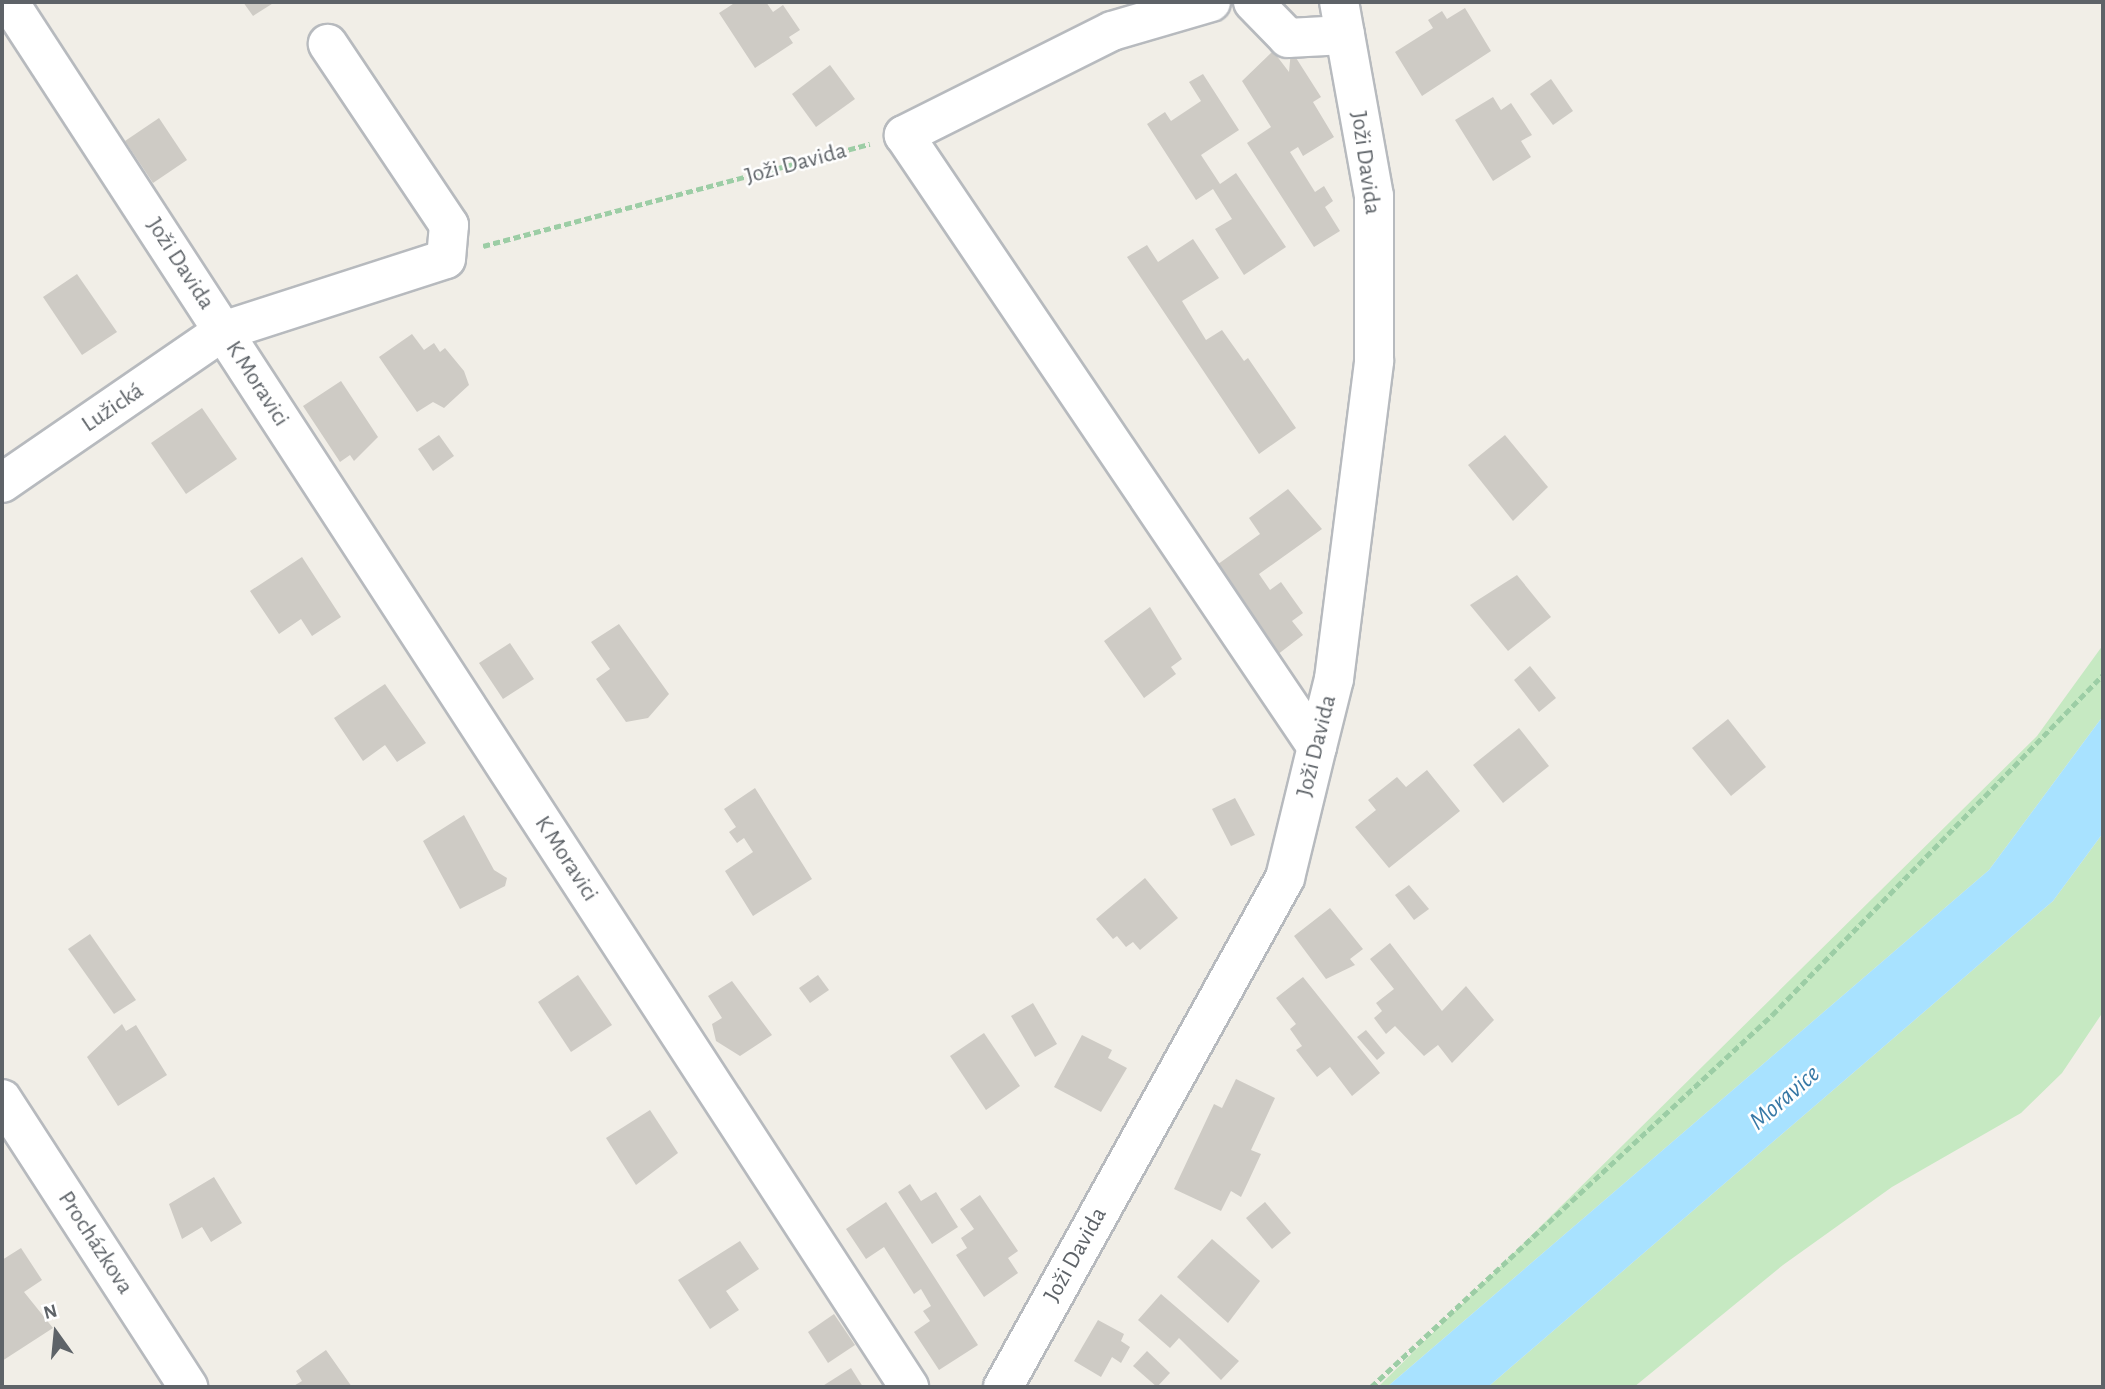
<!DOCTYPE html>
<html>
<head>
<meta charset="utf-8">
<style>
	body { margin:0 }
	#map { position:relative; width:2105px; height:1389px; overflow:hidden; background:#f1eee7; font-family:"Alegreya Sans",sans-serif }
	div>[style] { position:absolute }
	.green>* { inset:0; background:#c6e9c2 }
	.water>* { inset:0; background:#a8e2ff }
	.building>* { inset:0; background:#cecbc5 }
	.path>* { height:4.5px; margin-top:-2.25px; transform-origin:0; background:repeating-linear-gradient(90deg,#9ccda5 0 7px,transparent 0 10.5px) }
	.roads { filter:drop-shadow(2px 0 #b7babe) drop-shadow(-2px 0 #b7babe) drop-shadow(0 2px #b7babe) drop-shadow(0 -2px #b7babe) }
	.minor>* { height:38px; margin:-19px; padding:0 19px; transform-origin:19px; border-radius:19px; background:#fff }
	span { translate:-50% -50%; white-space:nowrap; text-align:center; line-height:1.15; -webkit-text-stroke:5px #fff; paint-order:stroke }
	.street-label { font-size:24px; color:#5e6368 }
	.water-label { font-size:26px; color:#3879a6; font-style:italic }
	.frame { position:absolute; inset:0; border:4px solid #5e6368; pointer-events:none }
	.north { position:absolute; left:21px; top:1298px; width:70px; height:70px; -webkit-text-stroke:5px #fff; paint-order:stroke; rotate:345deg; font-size:19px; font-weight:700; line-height:28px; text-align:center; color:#5e6368 }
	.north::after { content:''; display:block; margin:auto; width:24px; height:32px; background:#5e6368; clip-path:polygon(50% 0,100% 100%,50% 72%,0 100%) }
</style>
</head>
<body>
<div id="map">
	<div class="green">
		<div style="clip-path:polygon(2103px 645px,2103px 716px,1989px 870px,1387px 1387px,1378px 1387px,2037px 736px)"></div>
		<div style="clip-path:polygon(2103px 833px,2103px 1012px,2062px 1073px,2021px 1113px,1892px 1187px,1783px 1265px,1634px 1387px,1488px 1387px,2053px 901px)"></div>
	</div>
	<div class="water">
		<div style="clip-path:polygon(2103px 716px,2103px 833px,2053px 901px,1488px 1387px,1387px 1387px,1989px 870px)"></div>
	</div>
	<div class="building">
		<div style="clip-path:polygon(243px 2px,275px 2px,253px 16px)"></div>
		<div style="clip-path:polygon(736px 2px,766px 2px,773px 12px,783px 5px,800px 30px,789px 37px,793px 43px,755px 68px,719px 13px)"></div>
		<div style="clip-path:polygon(1465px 8px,1491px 51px,1422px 96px,1395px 52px,1433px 28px,1428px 20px,1442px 11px,1447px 19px)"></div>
		<div style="clip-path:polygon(1291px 50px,1321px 97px,1313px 102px,1334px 137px,1303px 156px,1298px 147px,1290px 152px,1315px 192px,1324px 186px,1333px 201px,1325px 207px,1340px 231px,1314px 247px,1247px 143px,1271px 127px,1242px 81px,1273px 51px,1289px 72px)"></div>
		<div style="clip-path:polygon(830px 65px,855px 99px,816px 127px,792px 94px)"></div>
		<div style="clip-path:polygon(1203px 74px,1239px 130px,1201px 155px,1220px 184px,1236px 173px,1286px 247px,1244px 275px,1215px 229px,1232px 219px,1213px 189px,1196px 200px,1147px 124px,1165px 112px,1171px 121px,1201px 101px,1189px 82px)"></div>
		<div style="clip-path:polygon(1551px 79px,1573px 111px,1553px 125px,1530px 94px)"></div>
		<div style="clip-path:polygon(1493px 97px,1501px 110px,1511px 103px,1532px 135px,1521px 141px,1531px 157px,1493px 181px,1455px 120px)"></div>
		<div style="clip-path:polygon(159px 118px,187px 160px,153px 183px,125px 141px)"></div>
		<div style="clip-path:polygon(1193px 239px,1219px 278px,1182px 301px,1206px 340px,1222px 330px,1244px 361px,1248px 358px,1296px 428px,1259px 454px,1127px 257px,1147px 245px,1158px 262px)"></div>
		<div style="clip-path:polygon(77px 274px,117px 332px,82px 355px,43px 297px)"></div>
		<div style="clip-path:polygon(412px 334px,424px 350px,434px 343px,440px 352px,445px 348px,464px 371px,469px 385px,444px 408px,433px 402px,417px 412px,379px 357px)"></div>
		<div style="clip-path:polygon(341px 381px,378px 437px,354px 461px,350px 455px,340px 462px,303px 406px)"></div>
		<div style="clip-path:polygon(202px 408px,237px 459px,186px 494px,151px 443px)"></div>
		<div style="clip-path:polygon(439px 435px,454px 456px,433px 471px,418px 449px)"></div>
		<div style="clip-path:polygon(1505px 435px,1548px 487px,1513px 521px,1468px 465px)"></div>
		<div style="clip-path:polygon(1288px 489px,1322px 529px,1259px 574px,1270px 590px,1281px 582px,1303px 613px,1292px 621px,1303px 635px,1277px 655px,1214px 567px,1260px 534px,1249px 518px)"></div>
		<div style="clip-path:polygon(302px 557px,341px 617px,312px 636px,301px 619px,279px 634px,250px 591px)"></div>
		<div style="clip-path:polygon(1517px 575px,1551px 617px,1508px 651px,1470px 605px)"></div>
		<div style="clip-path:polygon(1150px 607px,1182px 659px,1171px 667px,1176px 674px,1144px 698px,1104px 641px)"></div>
		<div style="clip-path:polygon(619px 624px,669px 694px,648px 718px,626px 722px,596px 679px,610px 669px,591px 642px)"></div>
		<div style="clip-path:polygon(510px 643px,534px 679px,503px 699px,479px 663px)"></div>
		<div style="clip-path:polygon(1530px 666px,1556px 698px,1539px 712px,1514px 680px)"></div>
		<div style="clip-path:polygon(385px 684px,426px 743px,397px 762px,385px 745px,363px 761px,334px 718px)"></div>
		<div style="clip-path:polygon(1728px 719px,1766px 767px,1731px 796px,1692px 748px)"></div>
		<div style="clip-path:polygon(1519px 728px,1549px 766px,1503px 803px,1473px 765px)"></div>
		<div style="clip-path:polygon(1427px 770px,1460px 811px,1389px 868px,1355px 827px,1376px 810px,1368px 800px,1397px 777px,1406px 787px)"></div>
		<div style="clip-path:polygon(755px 788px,812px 879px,753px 916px,725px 871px,753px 852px,744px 838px,737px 843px,729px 832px,736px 827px,724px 809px)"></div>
		<div style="clip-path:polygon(1235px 798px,1255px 835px,1231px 846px,1212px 809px)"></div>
		<div style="clip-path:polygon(464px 815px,494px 870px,507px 878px,505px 886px,460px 909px,423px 841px)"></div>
		<div style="clip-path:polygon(1145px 878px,1178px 918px,1140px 950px,1133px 942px,1126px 947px,1117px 936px,1113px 939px,1096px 919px)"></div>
		<div style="clip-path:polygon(1409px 885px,1429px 909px,1414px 920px,1395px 895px)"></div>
		<div style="clip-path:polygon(1330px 908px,1363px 949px,1350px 959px,1355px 965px,1326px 979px,1294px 936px)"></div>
		<div style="clip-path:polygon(90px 934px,136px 1000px,114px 1014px,68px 949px)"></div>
		<div style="clip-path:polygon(1390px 943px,1442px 1011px,1466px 986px,1494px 1020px,1452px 1063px,1438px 1045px,1424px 1056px,1395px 1026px,1386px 1034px,1374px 1018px,1382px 1011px,1376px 1003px,1394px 989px,1370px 959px)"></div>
		<div style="clip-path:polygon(578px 975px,612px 1025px,571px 1052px,538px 1002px)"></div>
		<div style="clip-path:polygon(818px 975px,829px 990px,810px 1003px,799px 988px)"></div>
		<div style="clip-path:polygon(1303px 977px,1380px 1073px,1352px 1096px,1330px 1067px,1317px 1077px,1296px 1050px,1302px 1046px,1290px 1029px,1296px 1024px,1276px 998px)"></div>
		<div style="clip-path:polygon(732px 981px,772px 1035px,740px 1056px,716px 1041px,712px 1024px,722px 1018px,708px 996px)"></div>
		<div style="clip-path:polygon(1033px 1003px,1057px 1044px,1035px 1057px,1011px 1016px)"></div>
		<div style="clip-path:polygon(122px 1024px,126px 1031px,136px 1025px,167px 1075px,118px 1106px,87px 1057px)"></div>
		<div style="clip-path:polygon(1366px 1030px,1385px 1053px,1377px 1060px,1357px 1037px)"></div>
		<div style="clip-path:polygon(984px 1033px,1020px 1086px,986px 1110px,950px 1056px)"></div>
		<div style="clip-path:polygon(1082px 1035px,1112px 1050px,1108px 1058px,1127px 1068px,1101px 1112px,1054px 1087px)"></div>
		<div style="clip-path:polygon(1236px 1079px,1275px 1098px,1251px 1150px,1261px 1154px,1249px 1180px,1241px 1197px,1231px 1191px,1221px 1211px,1174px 1189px,1214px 1104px,1222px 1108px)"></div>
		<div style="clip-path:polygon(650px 1110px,678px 1153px,636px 1185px,606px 1138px)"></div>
		<div style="clip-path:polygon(214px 1177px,242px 1223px,211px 1242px,202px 1227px,182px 1239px,169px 1204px)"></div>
		<div style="clip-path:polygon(910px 1184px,921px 1201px,936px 1192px,958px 1227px,932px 1244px,898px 1192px)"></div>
		<div style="clip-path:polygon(980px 1195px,1018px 1251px,1008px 1258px,1018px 1273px,984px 1297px,956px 1255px,967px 1248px,961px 1238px,974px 1229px,960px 1209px)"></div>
		<div style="clip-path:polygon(886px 1202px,978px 1345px,939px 1370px,914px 1332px,930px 1321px,923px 1311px,931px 1306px,921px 1289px,914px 1294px,884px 1247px,866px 1259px,846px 1229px)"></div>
		<div style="clip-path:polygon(1265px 1202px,1291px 1233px,1272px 1249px,1246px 1218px)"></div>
		<div style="clip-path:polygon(1212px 1239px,1260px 1281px,1228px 1323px,1177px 1277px)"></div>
		<div style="clip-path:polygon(740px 1241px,759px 1269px,726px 1291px,739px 1310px,710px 1329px,678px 1280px)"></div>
		<div style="clip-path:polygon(21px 1248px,42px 1280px,24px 1292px,53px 1328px,2px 1361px,2px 1260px)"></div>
		<div style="clip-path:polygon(1161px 1294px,1239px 1361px,1221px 1380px,1179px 1338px,1170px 1348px,1138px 1320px)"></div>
		<div style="clip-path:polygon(834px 1314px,855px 1345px,828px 1363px,808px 1332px)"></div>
		<div style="clip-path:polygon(1098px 1320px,1124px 1334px,1121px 1341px,1130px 1347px,1121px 1363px,1112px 1357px,1101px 1377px,1074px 1361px)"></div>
		<div style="clip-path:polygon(326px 1350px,352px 1387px,292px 1387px,302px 1381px,296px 1371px)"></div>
		<div style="clip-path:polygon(1147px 1351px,1170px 1373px,1157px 1387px,1133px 1366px)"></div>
		<div style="clip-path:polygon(851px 1368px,863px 1387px,821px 1387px)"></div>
	</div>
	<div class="path">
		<div style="left:483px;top:246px;width:400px;rotate:-14.8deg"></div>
		<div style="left:1371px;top:1387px;width:547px;rotate:-42.85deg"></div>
		<div style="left:1772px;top:1015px;width:475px;rotate:-45.8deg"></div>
	</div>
	<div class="roads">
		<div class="minor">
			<div style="left:9px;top:2px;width:1652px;rotate:56.98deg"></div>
			<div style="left:1211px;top:2px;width:103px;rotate:163.7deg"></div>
			<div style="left:1112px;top:31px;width:233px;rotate:153.4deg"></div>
			<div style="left:904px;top:135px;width:738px;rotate:55.99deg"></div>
			<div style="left:1253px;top:2px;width:50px;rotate:45.8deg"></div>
			<div style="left:1288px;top:38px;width:57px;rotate:-3deg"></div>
			<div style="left:2px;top:483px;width:268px;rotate:-34.5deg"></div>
			<div style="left:223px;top:331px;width:234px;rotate:-17.9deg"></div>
			<div style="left:446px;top:259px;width:34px;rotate:-85deg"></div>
			<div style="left:449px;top:225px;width:218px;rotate:-123.8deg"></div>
			<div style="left:2px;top:1099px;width:343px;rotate:57.1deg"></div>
			<div style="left:1003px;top:1387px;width:582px;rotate:-61.01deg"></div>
			<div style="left:1285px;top:878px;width:135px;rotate:-76.3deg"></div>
			<div style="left:1317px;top:747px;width:70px;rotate:-76deg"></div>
			<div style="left:1334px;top:679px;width:321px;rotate:-82.8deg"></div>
			<div style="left:1374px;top:361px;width:165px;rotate:-90deg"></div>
			<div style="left:1374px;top:196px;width:197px;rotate:-100.2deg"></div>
		</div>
	</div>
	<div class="street-label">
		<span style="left:1365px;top:163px;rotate:82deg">Joži Davida</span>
		<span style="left:796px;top:164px;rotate:-15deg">Joži Davida</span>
		<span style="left:180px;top:264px;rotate:57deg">Joži Davida</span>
		<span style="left:257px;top:384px;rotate:57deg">K Moravici</span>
		<span style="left:113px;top:408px;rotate:-34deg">Lužická</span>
		<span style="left:1317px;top:746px;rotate:-76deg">Joži Davida</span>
		<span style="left:566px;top:859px;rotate:57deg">K Moravici</span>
		<span style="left:95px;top:1243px;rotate:57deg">Procházkova</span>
		<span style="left:1076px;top:1255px;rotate:-61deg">Joži Davida</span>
	</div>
	<div class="water-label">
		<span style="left:1785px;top:1098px;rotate:-41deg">Moravice</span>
	</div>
	<div class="frame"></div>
	<div class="north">N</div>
</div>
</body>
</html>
